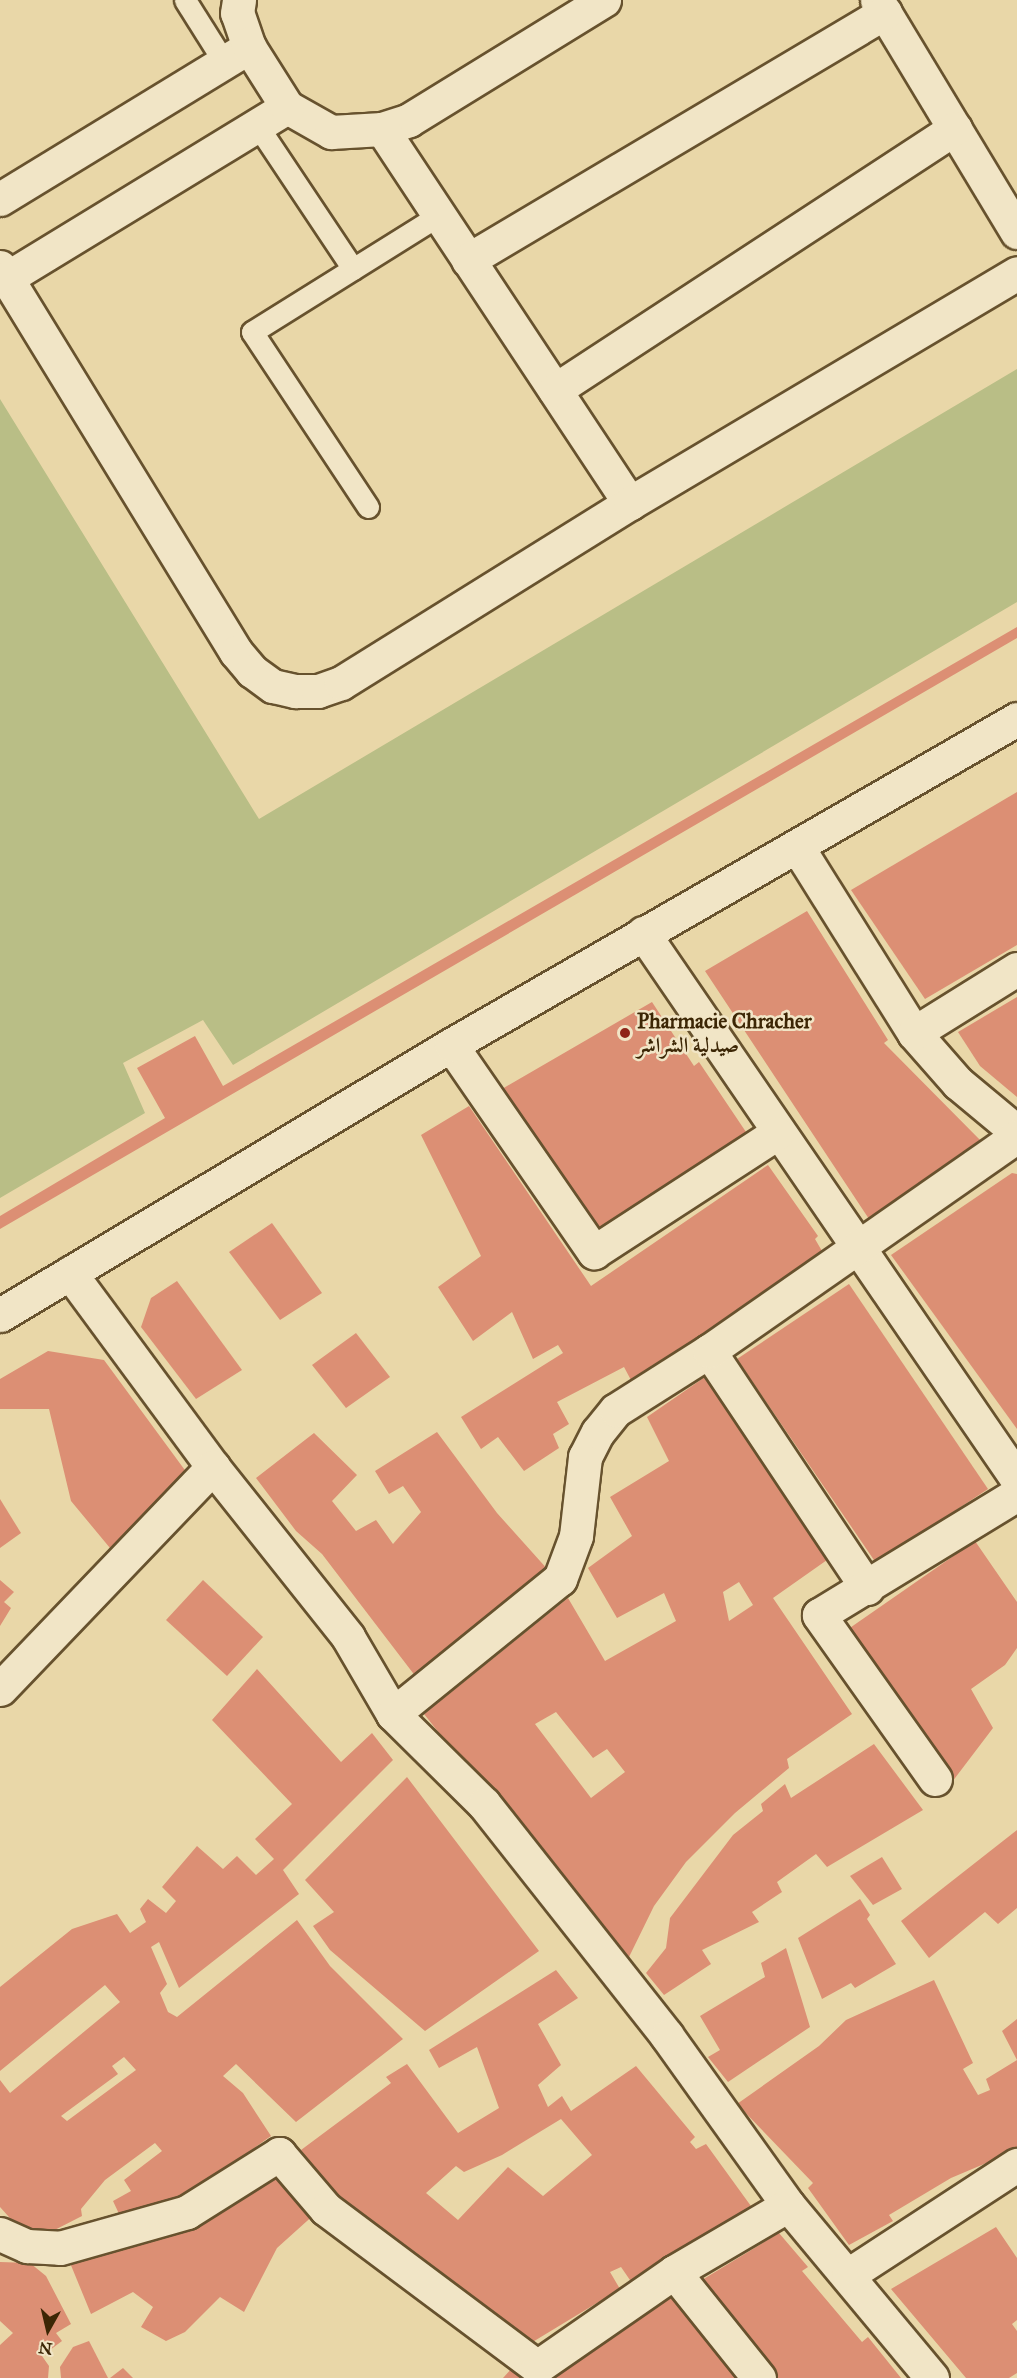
<!DOCTYPE html>
<html>
<head>
<meta charset="utf-8">
<style>
	body { margin:0 }
	#map { position:relative; width:1017px; height:2378px; overflow:hidden; background:#e9d7a8; font-family:"IM FELL Great Primer",Amiri,serif }
	div>[style] { position:absolute }
	.green>* { inset:0; background:#b9be86 }
	.building>* { inset:0; background:#dc8f74 }
	.roads { filter:drop-shadow(2px 0 #67522e) drop-shadow(-2px 0 #67522e) drop-shadow(0 2px #67522e) drop-shadow(0 -2px #67522e) }
	.lane>* { height:21px; margin:-10.5px; padding:0 10.5px; transform-origin:10.5px; border-radius:10.5px; background:#f1e5c6 }
	.street>* { height:33px; margin:-16.5px; padding:0 16.5px; transform-origin:16.5px; border-radius:16.5px; background:#f1e5c6 }
	.dots>* { width:16px; height:16px; translate:-50% -50%; box-sizing:border-box; border:3px solid #f1e5c6; border-radius:50% }
	span { translate:-50% -50%; white-space:nowrap; text-align:center; line-height:1.15; -webkit-text-stroke:5px #f1e5c6; paint-order:stroke }
	.poi-label { font-size:21px; color:#3c2605; font-weight:700 }
	.left { translate:0 -50%; text-align:left }
	.north { position:absolute; left:18px; top:2300px; width:60px; height:60px; -webkit-text-stroke:4px #f1e5c6; paint-order:stroke; rotate:188deg; font-size:16px; font-weight:700; line-height:24px; text-align:center; color:#3c2605 }
	.north::after { content:''; display:block; margin:auto; width:21px; height:27px; background:#3c2605; clip-path:polygon(50% 0,100% 100%,50% 72%,0 100%) }
</style>
</head>
<body>
<div id="map">
	<div class="green">
		<div style="clip-path:polygon(1017px 369px,1017px 602px,233px 1065px,203px 1020px,123px 1063px,145px 1113px,0 1198px,0 399px,259px 819px)"></div>
	</div>
	<div class="building">
		<div style="clip-path:polygon(1017px 627px,1017px 638px,0 1229px,0 1216px,165px 1118px,137px 1068px,195px 1036px,223px 1086px)"></div>
		<div style="clip-path:polygon(1017px 792px,1017px 945px,925px 999px,851px 890px)"></div>
		<div style="clip-path:polygon(807px 911px,888px 1040px,884px 1043px,983px 1143px,869px 1219px,705px 971px)"></div>
		<div style="clip-path:polygon(1017px 997px,1017px 1097px,980px 1066px,958px 1032px)"></div>
		<div style="clip-path:polygon(652px 1002px,694px 1066px,699px 1062px,746px 1132px,597px 1230px,502px 1089px)"></div>
		<div style="clip-path:polygon(469px 1106px,591px 1286px,768px 1165px,818px 1236px,815px 1239px,822px 1251px,766px 1291px,769px 1295px,632px 1382px,624px 1367px,557px 1402px,569px 1424px,553px 1434px,559px 1448px,524px 1471px,498px 1437px,481px 1449px,461px 1417px,563px 1353px,558px 1345px,533px 1359px,512px 1312px,473px 1341px,438px 1287px,481px 1256px,421px 1135px)"></div>
		<div style="clip-path:polygon(1012px 1173px,1017px 1174px,1017px 1429px,891px 1255px)"></div>
		<div style="clip-path:polygon(272px 1223px,322px 1293px,280px 1320px,229px 1252px)"></div>
		<div style="clip-path:polygon(177px 1281px,242px 1370px,196px 1399px,141px 1327px,151px 1298px)"></div>
		<div style="clip-path:polygon(849px 1284px,988px 1489px,876px 1563px,737px 1359px)"></div>
		<div style="clip-path:polygon(356px 1333px,390px 1377px,346px 1408px,312px 1365px)"></div>
		<div style="clip-path:polygon(48px 1351px,104px 1360px,187px 1473px,110px 1548px,71px 1501px,49px 1409px,0 1409px,0 1379px)"></div>
		<div style="clip-path:polygon(evenodd,705px 1377px,827px 1560px,773px 1598px,852px 1714px,787px 1759px,789px 1768px,735px 1813px,686px 1862px,654px 1906px,629px 1957px,604px 1940px,424px 1714px,568px 1598px,605px 1661px,676px 1621px,664px 1593px,617px 1618px,588px 1568px,632px 1536px,610px 1497px,669px 1461px,647px 1417px,705px 1377px,739px 1582px,753px 1605px,729px 1621px,723px 1592px,739px 1582px,705px 1377px,556px 1712px,593px 1758px,607px 1749px,625px 1772px,591px 1798px,535px 1724px,556px 1712px)"></div>
		<div style="clip-path:polygon(437px 1432px,497px 1513px,549px 1571px,416px 1677px,322px 1554px,296px 1531px,256px 1478px,314px 1433px,357px 1475px,332px 1501px,356px 1531px,376px 1520px,393px 1544px,421px 1512px,403px 1486px,389px 1494px,375px 1471px)"></div>
		<div style="clip-path:polygon(0 1499px,21px 1533px,0 1548px)"></div>
		<div style="clip-path:polygon(975px 1541px,1017px 1602px,1017px 1648px,1005px 1665px,971px 1689px,993px 1728px,949px 1786px,844px 1632px)"></div>
		<div style="clip-path:polygon(0 1580px,14px 1592px,4px 1602px,11px 1608px,0 1626px)"></div>
		<div style="clip-path:polygon(203px 1580px,263px 1637px,227px 1676px,166px 1620px)"></div>
		<div style="clip-path:polygon(evenodd,257px 1669px,341px 1762px,372px 1733px,393px 1760px,283px 1870px,299px 1894px,179px 1988px,159px 1942px,151px 1947px,167px 1984px,160px 1993px,168px 2012px,177px 2017px,297px 1920px,330px 1966px,403px 2039px,296px 2122px,236px 2064px,223px 2076px,243px 2093px,271px 2136px,178px 2202px,120px 2216px,113px 2201px,131px 2191px,124px 2180px,162px 2151px,155px 2143px,105px 2180px,81px 2209px,82px 2216px,39px 2238px,26px 2236px,0 2207px,0 2080px,10px 2093px,120px 2002px,105px 1985px,0 2071px,0 1987px,72px 1929px,117px 1914px,130px 1933px,146px 1922px,140px 1909px,148px 1899px,166px 1913px,176px 1901px,162px 1887px,197px 1846px,223px 1869px,237px 1856px,256px 1875px,274px 1859px,255px 1839px,292px 1804px,212px 1720px,257px 1669px,124px 2057px,136px 2070px,67px 2121px,61px 2116px,118px 2074px,112px 2066px,124px 2057px)"></div>
		<div style="clip-path:polygon(874px 1744px,923px 1810px,827px 1867px,816px 1854px,777px 1882px,782px 1892px,752px 1912px,759px 1922px,702px 1950px,711px 1964px,664px 1995px,646px 1973px,666px 1948px,670px 1918px,733px 1835px,763px 1811px,761px 1804px,785px 1784px,791px 1798px)"></div>
		<div style="clip-path:polygon(407px 1777px,539px 1951px,425px 2031px,330px 1950px,313px 1926px,334px 1912px,305px 1880px)"></div>
		<div style="clip-path:polygon(1017px 1830px,1017px 1908px,998px 1924px,985px 1912px,929px 1958px,901px 1921px)"></div>
		<div style="clip-path:polygon(882px 1857px,902px 1889px,873px 1905px,850px 1876px)"></div>
		<div style="clip-path:polygon(860px 1899px,870px 1915px,867px 1919px,896px 1964px,855px 1988px,851px 1983px,822px 1999px,798px 1938px)"></div>
		<div style="clip-path:polygon(786px 1948px,810px 2027px,728px 2082px,708px 2057px,720px 2050px,700px 2016px,765px 1977px,761px 1963px)"></div>
		<div style="clip-path:polygon(evenodd,556px 1970px,578px 1998px,538px 2024px,561px 2065px,538px 2085px,548px 2107px,562px 2096px,571px 2111px,636px 2066px,695px 2137px,690px 2142px,696px 2149px,706px 2144px,756px 2213px,632px 2283px,621px 2267px,610px 2272px,620px 2289px,526px 2346px,337px 2203px,301px 2150px,391px 2083px,386px 2077px,407px 2064px,458px 2133px,499px 2108px,477px 2047px,439px 2068px,429px 2050px,556px 1970px,561px 2119px,592px 2155px,543px 2196px,508px 2167px,458px 2220px,426px 2193px,456px 2166px,464px 2172px,502px 2155px,561px 2119px)"></div>
		<div style="clip-path:polygon(934px 1980px,973px 2063px,963px 2069px,978px 2095px,990px 2090px,986px 2079px,1017px 2060px,1002px 2031px,1017px 2019px,1017px 2150px,951px 2178px,889px 2215px,893px 2221px,849px 2245px,808px 2188px,813px 2183px,737px 2104px,819px 2046px,846px 2020px)"></div>
		<div style="clip-path:polygon(270px 2170px,317px 2212px,277px 2248px,244px 2312px,220px 2297px,185px 2332px,166px 2341px,141px 2327px,153px 2307px,133px 2292px,91px 2314px,68px 2258px)"></div>
		<div style="clip-path:polygon(996px 2227px,1017px 2258px,1017px 2320px,1012px 2324px,1017px 2331px,1017px 2373px,1009px 2378px,966px 2378px,891px 2289px)"></div>
		<div style="clip-path:polygon(779px 2233px,808px 2267px,802px 2271px,862px 2342px,868px 2337px,901px 2378px,776px 2378px,697px 2283px)"></div>
		<div style="clip-path:polygon(0 2262px,30px 2263px,46px 2276px,71px 2324px,56px 2333px,62px 2341px,42px 2356px,49px 2366px,48px 2378px,0 2378px,0 2345px,13px 2333px,0 2321px)"></div>
		<div style="clip-path:polygon(677px 2292px,730px 2361px,736px 2378px,550px 2378px)"></div>
		<div style="clip-path:polygon(89px 2341px,108px 2378px,61px 2378px,60px 2367px,73px 2347px)"></div>
		<div style="clip-path:polygon(123px 2368px,133px 2378px,110px 2378px)"></div>
		<div style="clip-path:polygon(512px 2368px,523px 2378px,503px 2378px)"></div>
	</div>
	<div class="roads">
		<div class="lane">
			<div style="left:185px;top:0;width:73px;rotate:57.8deg"></div>
			<div style="left:257px;top:125px;width:173px;rotate:56.3deg"></div>
			<div style="left:368px;top:507px;width:210px;rotate:-123.5deg"></div>
			<div style="left:252px;top:332px;width:221px;rotate:-32deg"></div>
		</div>
		<div class="street">
			<div style="left:877px;top:0;width:271px;rotate:58.9deg"></div>
			<div style="left:287px;top:107px;width:51px;rotate:29.6deg"></div>
			<div style="left:331px;top:132px;width:51px;rotate:-3.4deg"></div>
			<div style="left:382px;top:129px;width:28px;rotate:-18deg"></div>
			<div style="left:409px;top:120px;width:229px;rotate:-31.6deg"></div>
			<div style="left:382px;top:129px;width:449px;rotate:56.5deg"></div>
			<div style="left:0;top:199px;width:292px;rotate:-31.4deg"></div>
			<div style="left:468px;top:260px;width:485px;rotate:-30.7deg"></div>
			<div style="left:0;top:267px;width:452px;rotate:58.5deg"></div>
			<div style="left:236px;top:652px;width:25px;rotate:50deg"></div>
			<div style="left:252px;top:671px;width:26px;rotate:36deg"></div>
			<div style="left:273px;top:686px;width:23px;rotate:13deg"></div>
			<div style="left:295px;top:691px;width:23px"></div>
			<div style="left:318px;top:691px;width:24px;rotate:-19deg"></div>
			<div style="left:341px;top:683px;width:340px;rotate:-31.9deg"></div>
			<div style="left:630px;top:503px;width:450px;rotate:-30.7deg"></div>
			<div style="left:7px;top:278px;width:328px;rotate:-31.4deg"></div>
			<div style="left:287px;top:107px;width:71px;rotate:-122.3deg"></div>
			<div style="left:249px;top:47px;width:36px;rotate:-109deg"></div>
			<div style="left:237px;top:13px;width:13px;rotate:-81deg"></div>
			<div style="left:555px;top:390px;width:478px;rotate:-33.2deg"></div>
			<div style="left:798px;top:848px;width:218px;rotate:57.9deg"></div>
			<div style="left:914px;top:1033px;width:67px;rotate:48.7deg"></div>
			<div style="left:958px;top:1083px;width:77px;rotate:39.7deg"></div>
			<div style="left:643px;top:933px;width:662px;rotate:55.59deg"></div>
			<div style="left:914px;top:1033px;width:121px;rotate:-31.9deg"></div>
			<div style="left:451px;top:1045px;width:252px;rotate:55.4deg"></div>
			<div style="left:594px;top:1252px;width:218px;rotate:-33deg"></div>
			<div style="left:70px;top:1273px;width:241px;rotate:53.6deg"></div>
			<div style="left:213px;top:1467px;width:217px;rotate:51.5deg"></div>
			<div style="left:348px;top:1637px;width:89px;rotate:59.7deg"></div>
			<div style="left:393px;top:1714px;width:128px;rotate:44.7deg"></div>
			<div style="left:484px;top:1804px;width:295px;rotate:51.7deg"></div>
			<div style="left:667px;top:2036px;width:208px;rotate:54.4deg"></div>
			<div style="left:788px;top:2205px;width:225px;rotate:50.2deg"></div>
			<div style="left:0;top:1315px;width:526px;rotate:-30.91deg"></div>
			<div style="left:451px;top:1045px;width:653px;rotate:-29.94deg"></div>
			<div style="left:709px;top:1351px;width:285px;rotate:56.3deg"></div>
			<div style="left:0;top:1689px;width:308px;rotate:-46.2deg"></div>
			<div style="left:393px;top:1714px;width:215px;rotate:-39deg"></div>
			<div style="left:560px;top:1579px;width:46px;rotate:-69.6deg"></div>
			<div style="left:576px;top:1536px;width:80px;rotate:-83.5deg"></div>
			<div style="left:585px;top:1457px;width:28px;rotate:-63deg"></div>
			<div style="left:598px;top:1432px;width:28px;rotate:-51deg"></div>
			<div style="left:616px;top:1410px;width:110px;rotate:-32.4deg"></div>
			<div style="left:709px;top:1351px;width:376px;rotate:-34.9deg"></div>
			<div style="left:935px;top:1779px;width:201px;rotate:-125.3deg"></div>
			<div style="left:819px;top:1615px;width:232px;rotate:-31.4deg"></div>
			<div style="left:0;top:2234px;width:30px;rotate:24deg"></div>
			<div style="left:27px;top:2246px;width:33px;rotate:3deg"></div>
			<div style="left:60px;top:2248px;width:132px;rotate:-15.8deg"></div>
			<div style="left:187px;top:2212px;width:109px;rotate:-32.2deg"></div>
			<div style="left:279px;top:2154px;width:72px;rotate:49.5deg"></div>
			<div style="left:326px;top:2209px;width:264px;rotate:36.8deg"></div>
			<div style="left:537px;top:2367px;width:167px;rotate:-34.7deg"></div>
			<div style="left:674px;top:2272px;width:132px;rotate:-30.4deg"></div>
			<div style="left:674px;top:2272px;width:136px;rotate:51.3deg"></div>
			<div style="left:848px;top:2275px;width:202px;rotate:-33.1deg"></div>
		</div>
	</div>
	<div class="dots">
		<div style="left:625px;top:1033px;background:#8f2418"></div>
	</div>
	<div class="poi-label">
		<span class="left" style="left:637px;top:1033px">Pharmacie Chracher<br>صيدلية الشراشر</span>
	</div>
	<div class="north">N</div>
</div>
</body>
</html>
